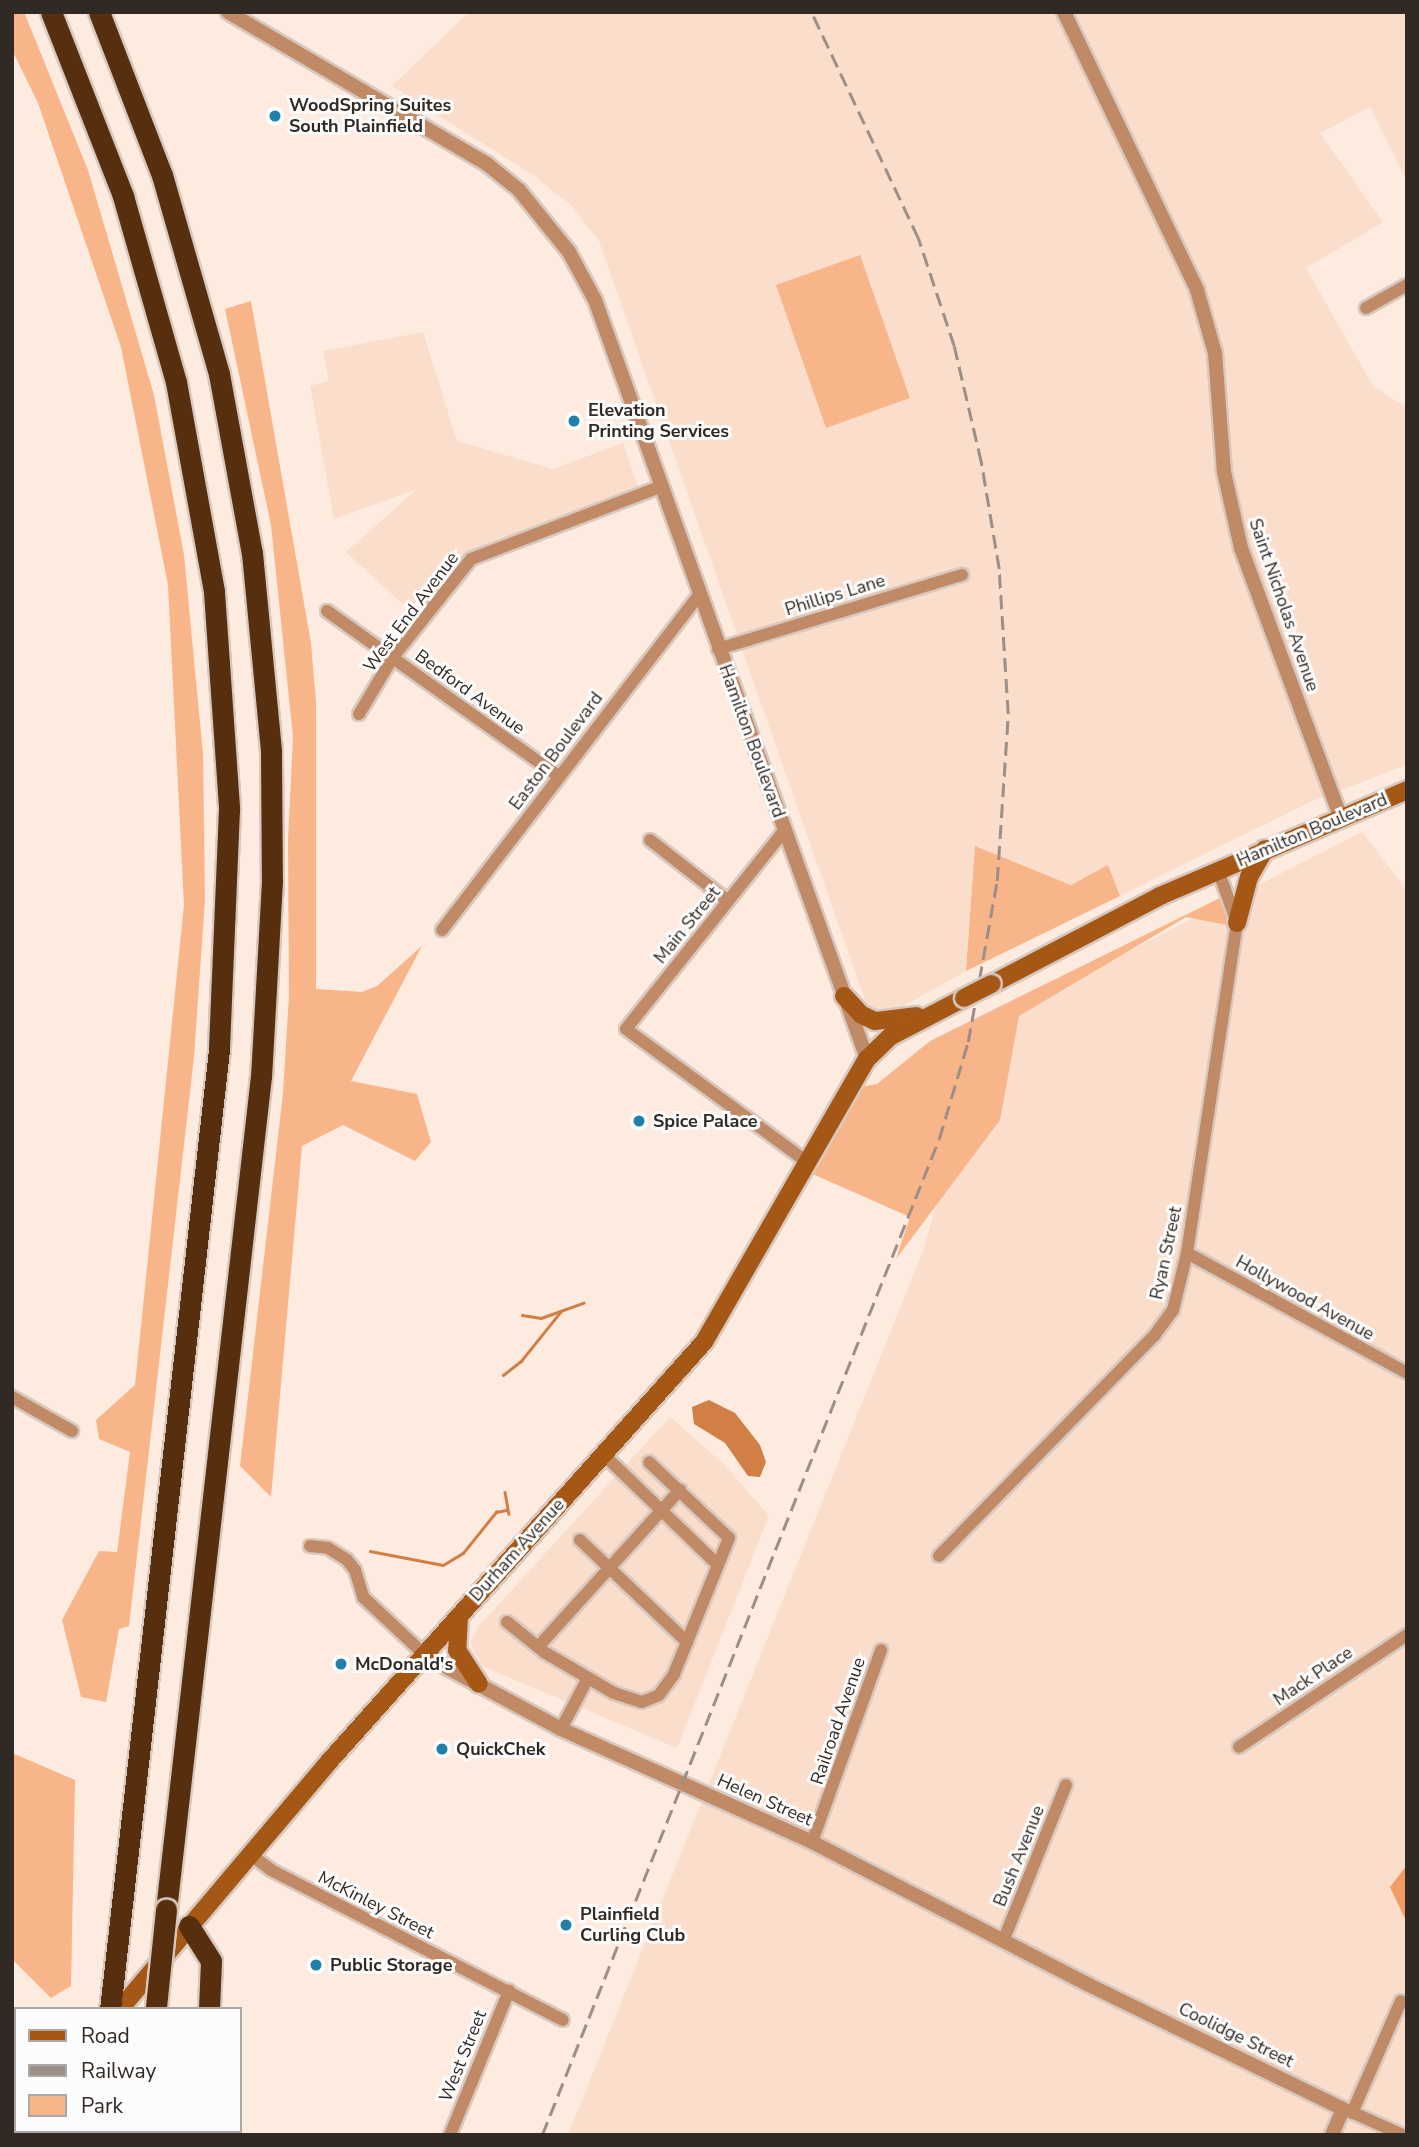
<!DOCTYPE html>
<html>
<head>
<meta charset="utf-8">
<style>
	body { margin:0 }
	#map { position:relative; width:1419px; height:2147px; overflow:hidden; background:#fdebe0; font-family:"Nunito Sans",sans-serif }
	div>[style] { position:absolute }
	.built>* { inset:0; background:#faddcb }
	.green>* { inset:0; background:#f8b589 }
	.forest>* { inset:0; background:#f19c62 }
	.water>* { inset:0; background:#d17f44 }
	.stream>* { height:2.5px; margin:-1.25px; padding:0 1.25px; transform-origin:1.25px; border-radius:1.25px; background:#d17f44 }
	.roads { filter:drop-shadow(2px 0 #d8c8be) drop-shadow(-2px 0 #d8c8be) drop-shadow(0 2px #d8c8be) drop-shadow(0 -2px #d8c8be) }
	.minor>* { height:12px; margin:-6px; padding:0 6px; transform-origin:6px; border-radius:6px; background:#c18a66 }
	.tertiary>* { height:14px; margin:-7px; padding:0 7px; transform-origin:7px; border-radius:7px; background:#c18a66 }
	.secondary>* { height:18px; margin:-9px; padding:0 9px; transform-origin:9px; border-radius:9px; background:#a55715 }
	.motorway>* { height:21px; margin:-10.5px; padding:0 10.5px; transform-origin:10.5px; border-radius:10.5px; background:#572e0e }
	.rail>* { height:2.5px; margin-top:-1.25px; transform-origin:0; background:repeating-linear-gradient(90deg,#9c8f87 0 14px,transparent 0 21px) }
	.bridges { filter:drop-shadow(2px 0 #d8c8be) drop-shadow(-2px 0 #d8c8be) drop-shadow(0 2px #d8c8be) drop-shadow(0 -2px #d8c8be) }
	.secondary-bridge>* { height:18px; margin:-9px; padding:0 9px; transform-origin:9px; border-radius:9px; background:#a55715 }
	.motorway-bridge>* { height:21px; margin:-10.5px; padding:0 10.5px; transform-origin:10.5px; border-radius:10.5px; background:#572e0e }
	.dots>* { width:19px; height:19px; translate:-50% -50%; box-sizing:border-box; border:4px solid #fcfcfc; border-radius:50% }
	span { translate:-50% -50%; white-space:nowrap; text-align:center; line-height:1.15; -webkit-text-stroke:6px #fcfcfc; paint-order:stroke }
	.poi-label { font-size:18px; color:#312923; font-weight:700 }
	.left { translate:0 -50%; text-align:left }
	.street-label { font-size:18px; color:#312923 }
	.frame { position:absolute; inset:0; border:14px solid #312923; pointer-events:none }
	.legend { position:absolute; left:14px; top:2007px; width:228px; height:126px; box-sizing:border-box; background:#fcfcfc; border:2px solid #aba8a5; margin:0; padding:9px 12px; list-style:none; font-size:21px; color:#312923 }
	.legend li { display:flex; align-items:center; gap:14px; height:35px }
	.legend b { width:35px; border:2px solid #aba8a5 }
</style>
</head>
<body>
<div id="map">
	<div class="built">
		<div style="clip-path:polygon(469px 12px,1407px 12px,1407px 181px,1370px 107px,1320px 133px,1383px 222px,1306px 268px,1373px 386px,1407px 408px,1407px 765px,1312px 801px,1120px 896px,1107px 866px,1071px 885px,975px 846px,966px 971px,873px 1023px,599px 241px,572px 206px,533px 175px,392px 86px)"></div>
		<div style="clip-path:polygon(423px 332px,457px 441px,553px 469px,623px 443px,643px 501px,572px 530px,491px 551px,423px 623px,346px 552px,417px 489px,334px 519px,310px 386px,329px 381px,323px 351px)"></div>
		<div style="clip-path:polygon(1362px 832px,1407px 891px,1407px 2135px,568px 2135px,924px 1248px,986px 1024px)"></div>
		<div style="clip-path:polygon(670px 1417px,725px 1465px,769px 1516px,677px 1748px,482px 1666px,470px 1643px,477px 1628px)"></div>
	</div>
	<div class="green">
		<div style="clip-path:polygon(12px 12px,24px 12px,88px 170px,154px 395px,184px 555px,203px 754px,205px 899px,194px 1057px,129px 1626px,119px 1629px,106px 1702px,81px 1697px,62px 1620px,99px 1551px,117px 1552px,130px 1452px,99px 1439px,96px 1420px,135px 1385px,184px 905px,168px 585px,121px 347px,38px 103px,12px 50px)"></div>
		<div style="clip-path:polygon(860px 255px,910px 398px,826px 428px,776px 285px)"></div>
		<div style="clip-path:polygon(251px 301px,311px 643px,316px 702px,316px 989px,362px 992px,377px 986px,422px 946px,351px 1081px,417px 1094px,431px 1142px,415px 1161px,343px 1125px,302px 1146px,271px 1497px,240px 1466px,283px 1093px,289px 996px,288px 840px,293px 737px,271px 525px,225px 309px)"></div>
		<div style="clip-path:polygon(975px 846px,1071px 885px,1108px 865px,1120px 896px,966px 971px)"></div>
		<div style="clip-path:polygon(1226px 895px,1232px 926px,1186px 917px,1019px 1016px,1000px 1120px,896px 1259px,910px 1217px,808px 1172px,860px 1087px,877px 1084px,930px 1041px)"></div>
		<div style="clip-path:polygon(12px 1753px,75px 1780px,71px 1986px,51px 1998px,12px 1959px)"></div>
	</div>
	<div class="forest">
		<div style="clip-path:polygon(1407px 1865px,1407px 1923px,1390px 1887px)"></div>
	</div>
	<div class="water">
		<div style="clip-path:polygon(709px 1400px,735px 1413px,760px 1445px,766px 1462px,760px 1477px,748px 1476px,725px 1443px,694px 1424px,692px 1407px)"></div>
	</div>
	<div class="stream">
		<div style="left:522px;top:1315px;width:19px;rotate:9deg"></div>
		<div style="left:541px;top:1318px;width:45px;rotate:-19.7deg"></div>
		<div style="left:503px;top:1375px;width:23px;rotate:-38deg"></div>
		<div style="left:521px;top:1361px;width:64px;rotate:-51.3deg"></div>
		<div style="left:505px;top:1492px;width:22px;rotate:80deg"></div>
		<div style="left:370px;top:1551px;width:74px;rotate:10.9deg"></div>
		<div style="left:443px;top:1565px;width:23px;rotate:-31deg"></div>
		<div style="left:463px;top:1553px;width:53px;rotate:-51.2deg"></div>
		<div style="left:496px;top:1512px;width:10px;rotate:-11deg"></div>
	</div>
	<div class="roads">
		<div class="minor">
			<div style="left:1366px;top:308px;width:47px;rotate:-29.3deg"></div>
			<div style="left:327px;top:611px;width:284px;rotate:35.5deg"></div>
			<div style="left:718px;top:649px;width:255px;rotate:-16.9deg"></div>
			<div style="left:359px;top:714px;width:66px;rotate:-59.2deg"></div>
			<div style="left:393px;top:657px;width:125px;rotate:-51.5deg"></div>
			<div style="left:471px;top:559px;width:202px;rotate:-20.9deg"></div>
			<div style="left:784px;top:831px;width:253px;rotate:128.6deg"></div>
			<div style="left:626px;top:1029px;width:225px;rotate:36.3deg"></div>
			<div style="left:650px;top:840px;width:99px;rotate:38deg"></div>
			<div style="left:442px;top:930px;width:422px;rotate:-52.5deg"></div>
			<div style="left:1187px;top:1253px;width:251px;rotate:28.6deg"></div>
			<div style="left:12px;top:1397px;width:69px;rotate:29.5deg"></div>
			<div style="left:603px;top:1454px;width:160px;rotate:44deg"></div>
			<div style="left:580px;top:1540px;width:148px;rotate:43.6deg"></div>
			<div style="left:310px;top:1546px;width:18px;rotate:6deg"></div>
			<div style="left:328px;top:1548px;width:22px;rotate:32deg"></div>
			<div style="left:347px;top:1560px;width:13px;rotate:51deg"></div>
			<div style="left:355px;top:1570px;width:28px;rotate:73deg"></div>
			<div style="left:363px;top:1597px;width:86px;rotate:43.1deg"></div>
			<div style="left:939px;top:1556px;width:308px;rotate:-45.7deg"></div>
			<div style="left:1154px;top:1336px;width:32px;rotate:-54deg"></div>
			<div style="left:1173px;top:1310px;width:59px;rotate:-76.2deg"></div>
			<div style="left:1187px;top:1253px;width:334px;rotate:-81.4deg"></div>
			<div style="left:1237px;top:923px;width:56px;rotate:-109.7deg"></div>
			<div style="left:507px;top:1622px;width:48px;rotate:39deg"></div>
			<div style="left:544px;top:1652px;width:81px;rotate:30.4deg"></div>
			<div style="left:614px;top:1693px;width:29px;rotate:18deg"></div>
			<div style="left:642px;top:1702px;width:18px;rotate:-22deg"></div>
			<div style="left:659px;top:1695px;width:26px;rotate:-54deg"></div>
			<div style="left:674px;top:1674px;width:147px;rotate:-68deg"></div>
			<div style="left:729px;top:1538px;width:110px;rotate:-136.5deg"></div>
			<div style="left:538px;top:1647px;width:212px;rotate:-47.9deg"></div>
			<div style="left:561px;top:1729px;width:58px;rotate:-62.1deg"></div>
			<div style="left:1239px;top:1747px;width:202px;rotate:-33.7deg"></div>
			<div style="left:812px;top:1842px;width:204px;rotate:-70.2deg"></div>
			<div style="left:250px;top:1854px;width:26px;rotate:37deg"></div>
			<div style="left:271px;top:1870px;width:328px;rotate:27.2deg"></div>
			<div style="left:1004px;top:1939px;width:166px;rotate:-68.1deg"></div>
			<div style="left:1347px;top:2110px;width:61px;rotate:24.1deg"></div>
			<div style="left:1352px;top:2113px;width:122px;rotate:-66.4deg"></div>
			<div style="left:450px;top:2135px;width:156px;rotate:-67.7deg"></div>
		</div>
		<div class="tertiary">
			<div style="left:228px;top:12px;width:300px;rotate:30.4deg"></div>
			<div style="left:487px;top:164px;width:41px;rotate:39.1deg"></div>
			<div style="left:519px;top:190px;width:80px;rotate:51.1deg"></div>
			<div style="left:569px;top:252px;width:55px;rotate:61.6deg"></div>
			<div style="left:595px;top:300px;width:806px;rotate:70.28deg"></div>
			<div style="left:1064px;top:12px;width:308px;rotate:64.4deg"></div>
			<div style="left:1197px;top:290px;width:66px;rotate:74.1deg"></div>
			<div style="left:1215px;top:353px;width:119px;rotate:85.7deg"></div>
			<div style="left:1224px;top:472px;width:78px;rotate:77.4deg"></div>
			<div style="left:1241px;top:548px;width:286px;rotate:69.7deg"></div>
			<div style="left:426px;top:1656px;width:153px;rotate:28.4deg"></div>
			<div style="left:561px;top:1729px;width:275px;rotate:24.2deg"></div>
			<div style="left:812px;top:1842px;width:309px;rotate:27.3deg"></div>
			<div style="left:1087px;top:1984px;width:285px;rotate:26deg"></div>
			<div style="left:1343px;top:2109px;width:28px;rotate:113deg"></div>
		</div>
		<div class="secondary">
			<div style="left:1237px;top:923px;width:48px;rotate:-75.4deg"></div>
			<div style="left:1249px;top:877px;width:32px;rotate:-60deg"></div>
			<div style="left:992px;top:984px;width:190px;rotate:-27.6deg"></div>
			<div style="left:1160px;top:896px;width:269px;rotate:-23.2deg"></div>
			<div style="left:844px;top:996px;width:26px;rotate:47deg"></div>
			<div style="left:862px;top:1015px;width:14px;rotate:25deg"></div>
			<div style="left:875px;top:1021px;width:42px;rotate:-6.8deg"></div>
			<div style="left:459px;top:1616px;width:34px;rotate:93deg"></div>
			<div style="left:457px;top:1650px;width:40px;rotate:57.1deg"></div>
			<div style="left:120px;top:2009px;width:319px;rotate:-49.8deg"></div>
			<div style="left:326px;top:1765px;width:567px;rotate:-48.22deg"></div>
			<div style="left:704px;top:1342px;width:327px;rotate:-60.1deg"></div>
			<div style="left:867px;top:1059px;width:33px;rotate:-44deg"></div>
			<div style="left:891px;top:1036px;width:82px;rotate:-27.5deg"></div>
			<div style="left:15px;top:2135px;width:5px;rotate:-53deg"></div>
		</div>
		<div class="motorway">
			<div style="left:51px;top:12px;width:198px;rotate:68.6deg"></div>
			<div style="left:123px;top:196px;width:193px;rotate:74.1deg"></div>
			<div style="left:176px;top:382px;width:213px;rotate:79.7deg"></div>
			<div style="left:214px;top:592px;width:218px;rotate:86deg"></div>
			<div style="left:229px;top:809px;width:241px;rotate:92.4deg"></div>
			<div style="left:219px;top:1050px;width:965px;rotate:96.48deg"></div>
			<div style="left:99px;top:12px;width:175px;rotate:68.9deg"></div>
			<div style="left:162px;top:175px;width:207px;rotate:74deg"></div>
			<div style="left:219px;top:374px;width:182px;rotate:79.6deg"></div>
			<div style="left:252px;top:553px;width:199px;rotate:84.5deg"></div>
			<div style="left:271px;top:751px;width:130px;rotate:89.6deg"></div>
			<div style="left:272px;top:881px;width:195px;rotate:93.2deg"></div>
			<div style="left:261px;top:1076px;width:839px;rotate:96.5deg"></div>
			<div style="left:189px;top:1926px;width:41px;rotate:57.8deg"></div>
			<div style="left:211px;top:1961px;width:48px;rotate:92.4deg"></div>
			<div style="left:95px;top:2135px;width:4px;rotate:-76deg"></div>
			<div style="left:141px;top:2135px;width:4px;rotate:-90deg"></div>
			<div style="left:187px;top:2135px;width:4px;rotate:-76deg"></div>
		</div>
	</div>
	<div class="rail">
		<div style="left:542px;top:2135px;width:1072px;rotate:-68.27deg"></div>
		<div style="left:939px;top:1139px;width:101px;rotate:-73.4deg"></div>
		<div style="left:968px;top:1042px;width:164px;rotate:-79.8deg"></div>
		<div style="left:997px;top:881px;width:167px;rotate:-86.2deg"></div>
		<div style="left:1008px;top:714px;width:145px;rotate:-93.6deg"></div>
		<div style="left:999px;top:569px;width:109px;rotate:-99.5deg"></div>
		<div style="left:981px;top:462px;width:119px;rotate:-103.1deg"></div>
		<div style="left:954px;top:346px;width:114px;rotate:-108.4deg"></div>
		<div style="left:918px;top:238px;width:250px;rotate:-115.3deg"></div>
	</div>
	<div class="bridges">
		<div class="secondary-bridge">
			<div style="left:964px;top:998px;width:31px;rotate:-27deg"></div>
		</div>
		<div class="motorway-bridge">
			<div style="left:156px;top:2007px;width:98px;rotate:-84.1deg"></div>
		</div>
	</div>
	<div class="dots">
		<div style="left:275px;top:116px;background:#207fab"></div>
		<div style="left:574px;top:421px;background:#207fab"></div>
		<div style="left:639px;top:1121px;background:#207fab"></div>
		<div style="left:341px;top:1664px;background:#207fab"></div>
		<div style="left:442px;top:1749px;background:#207fab"></div>
		<div style="left:566px;top:1925px;background:#207fab"></div>
		<div style="left:316px;top:1965px;background:#207fab"></div>
	</div>
	<div class="poi-label">
		<span class="left" style="left:289px;top:116px">WoodSpring Suites<br>South Plainfield</span>
		<span class="left" style="left:588px;top:421px">Elevation<br>Printing Services</span>
		<span class="left" style="left:653px;top:1121px">Spice Palace</span>
		<span class="left" style="left:355px;top:1664px">McDonald's</span>
		<span class="left" style="left:456px;top:1749px">QuickChek</span>
		<span class="left" style="left:580px;top:1925px">Plainfield<br>Curling Club</span>
		<span class="left" style="left:330px;top:1965px">Public Storage</span>
	</div>
	<div class="street-label">
		<span style="left:835px;top:595px;rotate:-17deg">Phillips Lane</span>
		<span style="left:1284px;top:605px;rotate:71deg">Saint Nicholas Avenue</span>
		<span style="left:411px;top:612px;rotate:-53deg">West End Avenue</span>
		<span style="left:470px;top:692px;rotate:36deg">Bedford Avenue</span>
		<span style="left:752px;top:741px;rotate:70deg">Hamilton Boulevard</span>
		<span style="left:556px;top:751px;rotate:-53deg">Easton Boulevard</span>
		<span style="left:1312px;top:830px;rotate:-23deg">Hamilton Boulevard</span>
		<span style="left:687px;top:925px;rotate:-51deg">Main Street</span>
		<span style="left:1166px;top:1253px;rotate:-78deg">Ryan Street</span>
		<span style="left:1305px;top:1298px;rotate:29deg">Hollywood Avenue</span>
		<span style="left:517px;top:1550px;rotate:-48deg">Durham Avenue</span>
		<span style="left:1313px;top:1676px;rotate:-34deg">Mack Place</span>
		<span style="left:838px;top:1721px;rotate:-71deg">Railroad Avenue</span>
		<span style="left:765px;top:1800px;rotate:24deg">Helen Street</span>
		<span style="left:1019px;top:1856px;rotate:-68deg">Bush Avenue</span>
		<span style="left:376px;top:1905px;rotate:27deg">McKinley Street</span>
		<span style="left:1236px;top:2035px;rotate:26deg">Coolidge Street</span>
		<span style="left:463px;top:2056px;rotate:-68deg">West Street</span>
	</div>
	<div class="frame"></div>
	<ul class="legend">
	<li><b style="height:9px;background:#a55715"></b>Road</li>
	<li><b style="height:9px;background:#9c8f87"></b>Railway</li>
	<li><b style="height:19px;background:#f8b589"></b>Park</li>
	</ul>
</div>
</body>
</html>
